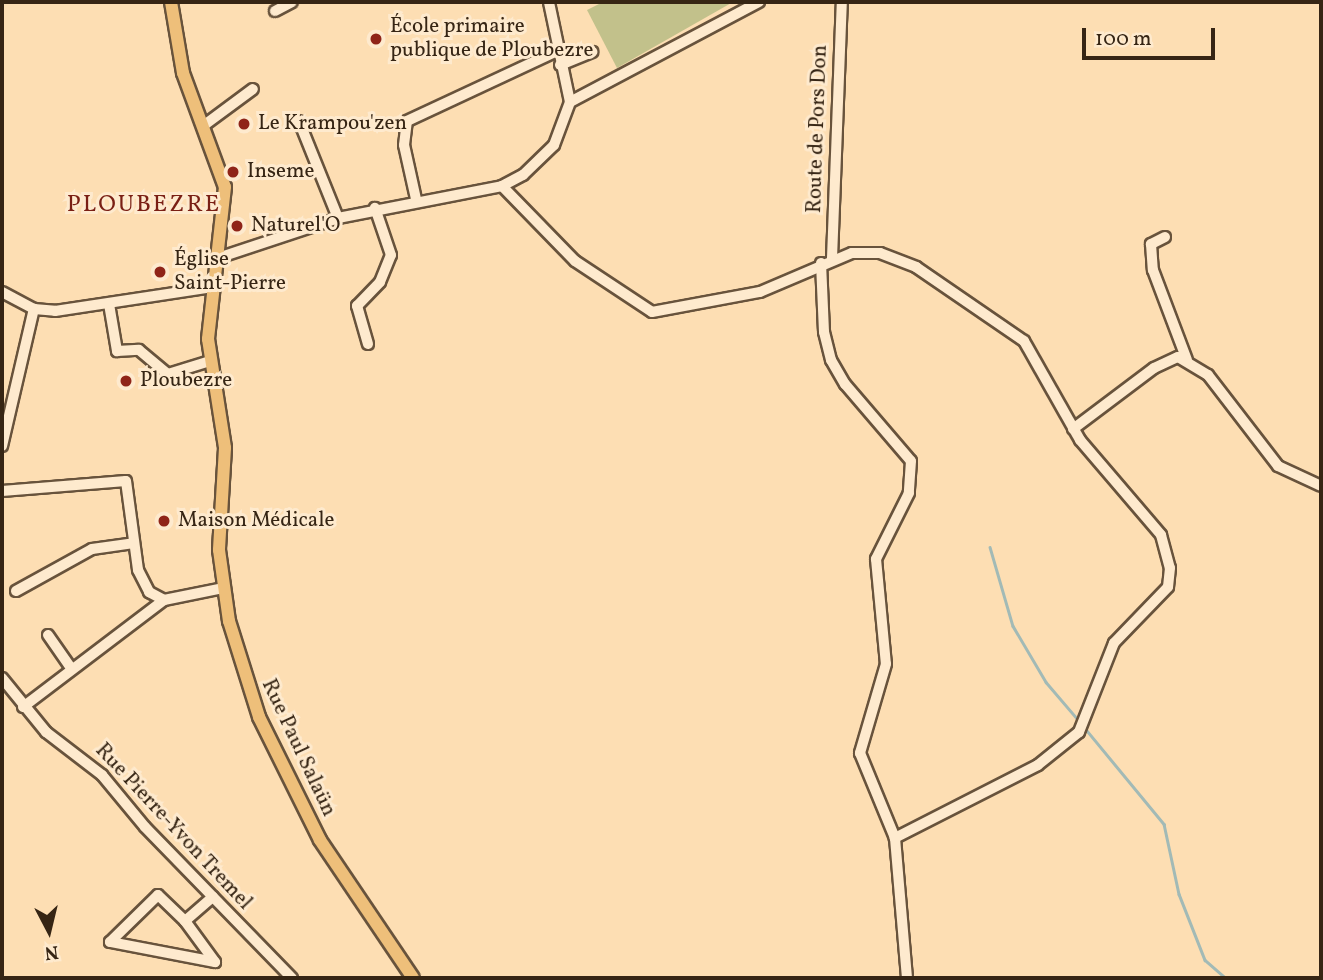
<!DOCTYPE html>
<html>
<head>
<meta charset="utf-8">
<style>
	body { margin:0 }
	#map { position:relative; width:1323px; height:980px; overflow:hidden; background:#fddeb3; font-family:Vollkorn,serif }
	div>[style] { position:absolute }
	.green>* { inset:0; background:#c2c18b }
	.stream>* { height:2.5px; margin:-1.25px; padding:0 1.25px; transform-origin:1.25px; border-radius:1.25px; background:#a2bab6 }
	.roads { filter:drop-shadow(2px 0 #68533c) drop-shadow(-2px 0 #68533c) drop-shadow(0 2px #68533c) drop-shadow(0 -2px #68533c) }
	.minor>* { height:10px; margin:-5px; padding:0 5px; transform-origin:5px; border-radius:5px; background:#feeace }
	.major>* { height:12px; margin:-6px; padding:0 6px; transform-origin:6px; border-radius:6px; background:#eebf7a }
	.dots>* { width:19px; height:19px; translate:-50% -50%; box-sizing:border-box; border:4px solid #feeace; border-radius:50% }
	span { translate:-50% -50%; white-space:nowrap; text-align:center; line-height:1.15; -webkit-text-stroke:6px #feeace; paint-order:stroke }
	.poi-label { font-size:21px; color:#362514 }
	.left { translate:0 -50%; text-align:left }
	.street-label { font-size:21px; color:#362514 }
	.quarter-label { font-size:24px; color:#7a1f14; letter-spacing:2px }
	.frame { position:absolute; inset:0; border:4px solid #362514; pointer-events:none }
	.north { position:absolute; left:14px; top:896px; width:70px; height:70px; -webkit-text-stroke:5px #feeace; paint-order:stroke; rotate:173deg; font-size:19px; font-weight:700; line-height:28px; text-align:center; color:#362514 }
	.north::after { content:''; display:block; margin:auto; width:24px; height:32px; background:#362514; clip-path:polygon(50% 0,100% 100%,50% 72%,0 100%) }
	.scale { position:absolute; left:1082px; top:28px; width:133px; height:32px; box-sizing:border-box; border:4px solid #362514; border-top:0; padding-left:9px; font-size:21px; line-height:24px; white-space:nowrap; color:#362514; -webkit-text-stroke:5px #feeace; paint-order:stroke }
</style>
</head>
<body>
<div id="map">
	<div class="green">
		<div style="clip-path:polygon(603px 2px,733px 2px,617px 68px,587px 10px)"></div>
	</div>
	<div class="stream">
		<div style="left:990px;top:547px;width:82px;rotate:73.8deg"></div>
		<div style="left:1013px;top:626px;width:65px;rotate:59.5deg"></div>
		<div style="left:1046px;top:682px;width:52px;rotate:49.6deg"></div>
		<div style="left:1084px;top:727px;width:126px;rotate:50.5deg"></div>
		<div style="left:1164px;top:824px;width:72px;rotate:77.9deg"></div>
		<div style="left:1179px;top:894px;width:71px;rotate:68.5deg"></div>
		<div style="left:1205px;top:960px;width:28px;rotate:41deg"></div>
	</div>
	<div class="roads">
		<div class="minor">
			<div style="left:275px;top:11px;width:19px;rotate:-28deg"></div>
			<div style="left:560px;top:65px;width:35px;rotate:-22deg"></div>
			<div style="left:570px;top:102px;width:214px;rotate:-27.9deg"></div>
			<div style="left:299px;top:121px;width:105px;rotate:68.1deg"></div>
			<div style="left:203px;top:126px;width:62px;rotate:-36.5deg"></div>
			<div style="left:502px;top:186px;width:105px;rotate:45.8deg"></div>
			<div style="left:575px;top:261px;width:92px;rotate:33.5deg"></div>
			<div style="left:652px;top:312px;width:110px;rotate:-10.5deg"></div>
			<div style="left:760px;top:292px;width:100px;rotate:-23deg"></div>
			<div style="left:852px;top:253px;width:28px"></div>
			<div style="left:880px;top:253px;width:39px;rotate:21deg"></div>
			<div style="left:916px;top:267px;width:131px;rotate:34.4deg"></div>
			<div style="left:1024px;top:341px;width:114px;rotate:60.5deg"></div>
			<div style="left:1080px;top:440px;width:125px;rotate:49.5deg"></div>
			<div style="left:1161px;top:535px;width:34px;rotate:75deg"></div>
			<div style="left:1170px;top:568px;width:19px;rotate:96deg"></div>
			<div style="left:1168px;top:587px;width:78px;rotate:134deg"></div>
			<div style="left:1114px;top:643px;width:96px;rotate:111.5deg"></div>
			<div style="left:1079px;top:732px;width:53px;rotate:141.2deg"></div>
			<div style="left:1038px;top:765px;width:161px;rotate:153deg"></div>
			<div style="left:416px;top:199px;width:55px;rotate:-102.5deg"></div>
			<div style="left:404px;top:145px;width:24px;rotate:-83deg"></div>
			<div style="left:407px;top:121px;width:166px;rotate:-25deg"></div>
			<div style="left:1165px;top:237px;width:16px;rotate:153deg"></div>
			<div style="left:1151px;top:244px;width:26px;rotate:86deg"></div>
			<div style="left:1153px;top:270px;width:96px;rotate:69.3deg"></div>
			<div style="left:218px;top:258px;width:126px;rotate:-18.4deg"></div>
			<div style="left:338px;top:218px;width:167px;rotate:-11deg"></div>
			<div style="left:502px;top:186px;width:24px;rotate:-28deg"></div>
			<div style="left:523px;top:175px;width:43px;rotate:-44.1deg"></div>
			<div style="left:554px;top:145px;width:46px;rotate:-69.6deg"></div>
			<div style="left:570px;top:102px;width:102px;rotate:-101.9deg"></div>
			<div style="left:832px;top:258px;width:256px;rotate:-87.8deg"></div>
			<div style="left:821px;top:263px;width:69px;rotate:87.5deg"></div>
			<div style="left:824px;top:332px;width:29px;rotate:76deg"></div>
			<div style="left:831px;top:360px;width:28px;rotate:60deg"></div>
			<div style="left:845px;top:384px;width:101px;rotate:49.4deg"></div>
			<div style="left:911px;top:461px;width:32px;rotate:94deg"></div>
			<div style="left:909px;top:493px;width:74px;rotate:116.6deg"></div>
			<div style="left:876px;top:559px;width:105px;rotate:84.6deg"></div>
			<div style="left:886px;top:664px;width:93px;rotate:106.3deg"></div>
			<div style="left:860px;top:753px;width:92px;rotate:67.6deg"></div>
			<div style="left:895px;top:838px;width:141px;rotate:85.1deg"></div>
			<div style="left:2px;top:292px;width:36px;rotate:28deg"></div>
			<div style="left:34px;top:309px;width:21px;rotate:5deg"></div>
			<div style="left:55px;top:311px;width:161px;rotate:-8.6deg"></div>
			<div style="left:109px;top:304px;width:48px;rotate:80.3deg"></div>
			<div style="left:117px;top:351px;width:22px;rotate:-3deg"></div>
			<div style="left:139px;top:350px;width:38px;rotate:40deg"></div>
			<div style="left:168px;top:374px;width:44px;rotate:-17.2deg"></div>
			<div style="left:368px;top:344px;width:40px;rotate:-106deg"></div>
			<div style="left:357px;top:306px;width:33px;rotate:-46deg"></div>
			<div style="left:380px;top:282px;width:29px;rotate:-68deg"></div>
			<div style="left:391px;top:255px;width:50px;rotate:-108.8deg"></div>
			<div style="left:1073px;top:429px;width:101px;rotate:-37deg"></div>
			<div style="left:1154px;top:368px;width:26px;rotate:-25deg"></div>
			<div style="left:1178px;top:357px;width:35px;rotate:31deg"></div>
			<div style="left:1208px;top:375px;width:115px;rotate:52.4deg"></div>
			<div style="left:1278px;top:466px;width:47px;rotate:24.9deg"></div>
			<div style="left:2px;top:446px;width:141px;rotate:-76.9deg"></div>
			<div style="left:2px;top:491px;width:124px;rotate:-4.6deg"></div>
			<div style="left:126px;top:481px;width:90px;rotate:82.3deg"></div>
			<div style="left:138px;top:570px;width:25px;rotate:63deg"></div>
			<div style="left:149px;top:592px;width:17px;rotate:28deg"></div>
			<div style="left:16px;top:591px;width:87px;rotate:-28.9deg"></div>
			<div style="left:92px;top:549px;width:42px;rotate:-8.1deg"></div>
			<div style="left:48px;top:635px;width:40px;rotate:55.1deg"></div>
			<div style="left:2px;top:678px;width:70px;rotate:50.8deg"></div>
			<div style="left:46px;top:732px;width:71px;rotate:37.5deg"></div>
			<div style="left:102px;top:775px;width:67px;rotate:50.4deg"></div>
			<div style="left:145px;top:827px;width:211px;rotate:45.8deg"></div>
			<div style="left:23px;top:707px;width:177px;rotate:-37.2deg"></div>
			<div style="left:164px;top:600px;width:60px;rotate:-11.5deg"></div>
			<div style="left:185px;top:921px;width:51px;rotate:53.8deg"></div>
			<div style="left:215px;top:962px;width:107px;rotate:-169.2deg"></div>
			<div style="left:110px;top:942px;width:67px;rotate:-44.4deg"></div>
			<div style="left:158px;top:895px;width:37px;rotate:44deg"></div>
			<div style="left:185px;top:921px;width:37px;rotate:-41deg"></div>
		</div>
		<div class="major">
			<div style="left:171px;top:2px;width:72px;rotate:80.4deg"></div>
			<div style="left:183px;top:73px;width:121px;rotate:69.8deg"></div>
			<div style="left:225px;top:187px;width:153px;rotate:96.4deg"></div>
			<div style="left:208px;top:339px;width:110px;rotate:81.1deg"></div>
			<div style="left:225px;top:448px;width:102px;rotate:93.4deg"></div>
			<div style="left:219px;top:550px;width:72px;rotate:82deg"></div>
			<div style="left:229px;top:621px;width:101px;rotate:72.6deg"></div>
			<div style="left:259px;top:717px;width:137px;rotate:63.6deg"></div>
			<div style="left:320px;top:840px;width:166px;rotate:56deg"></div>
		</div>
	</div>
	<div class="dots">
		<div style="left:376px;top:39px;background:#8f2418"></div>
		<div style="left:244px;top:124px;background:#8f2418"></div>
		<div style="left:233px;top:172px;background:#8f2418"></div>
		<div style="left:237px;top:226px;background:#8f2418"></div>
		<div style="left:160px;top:272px;background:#8f2418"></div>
		<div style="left:126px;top:381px;background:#8f2418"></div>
		<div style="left:164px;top:521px;background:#8f2418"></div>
	</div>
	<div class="poi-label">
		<span class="left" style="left:390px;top:39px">École primaire<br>publique de Ploubezre</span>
		<span class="left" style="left:258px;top:124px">Le Krampou'zen</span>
		<span class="left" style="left:247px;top:172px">Inseme</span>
		<span class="left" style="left:251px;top:226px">Naturel'O</span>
		<span class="left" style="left:174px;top:272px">Église<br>Saint-Pierre</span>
		<span class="left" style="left:140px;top:381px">Ploubezre</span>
		<span class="left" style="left:178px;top:521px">Maison Médicale</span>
	</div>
	<div class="street-label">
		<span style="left:818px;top:129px;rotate:-88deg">Route de Pors Don</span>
		<span style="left:298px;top:748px;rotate:65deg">Rue Paul Salaün</span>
		<span style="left:173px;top:827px;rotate:47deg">Rue Pierre-Yvon Tremel</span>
	</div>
	<div class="quarter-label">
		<span style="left:144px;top:206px">PLOUBEZRE</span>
	</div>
	<div class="frame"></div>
	<div class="north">N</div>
	<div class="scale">100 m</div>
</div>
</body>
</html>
